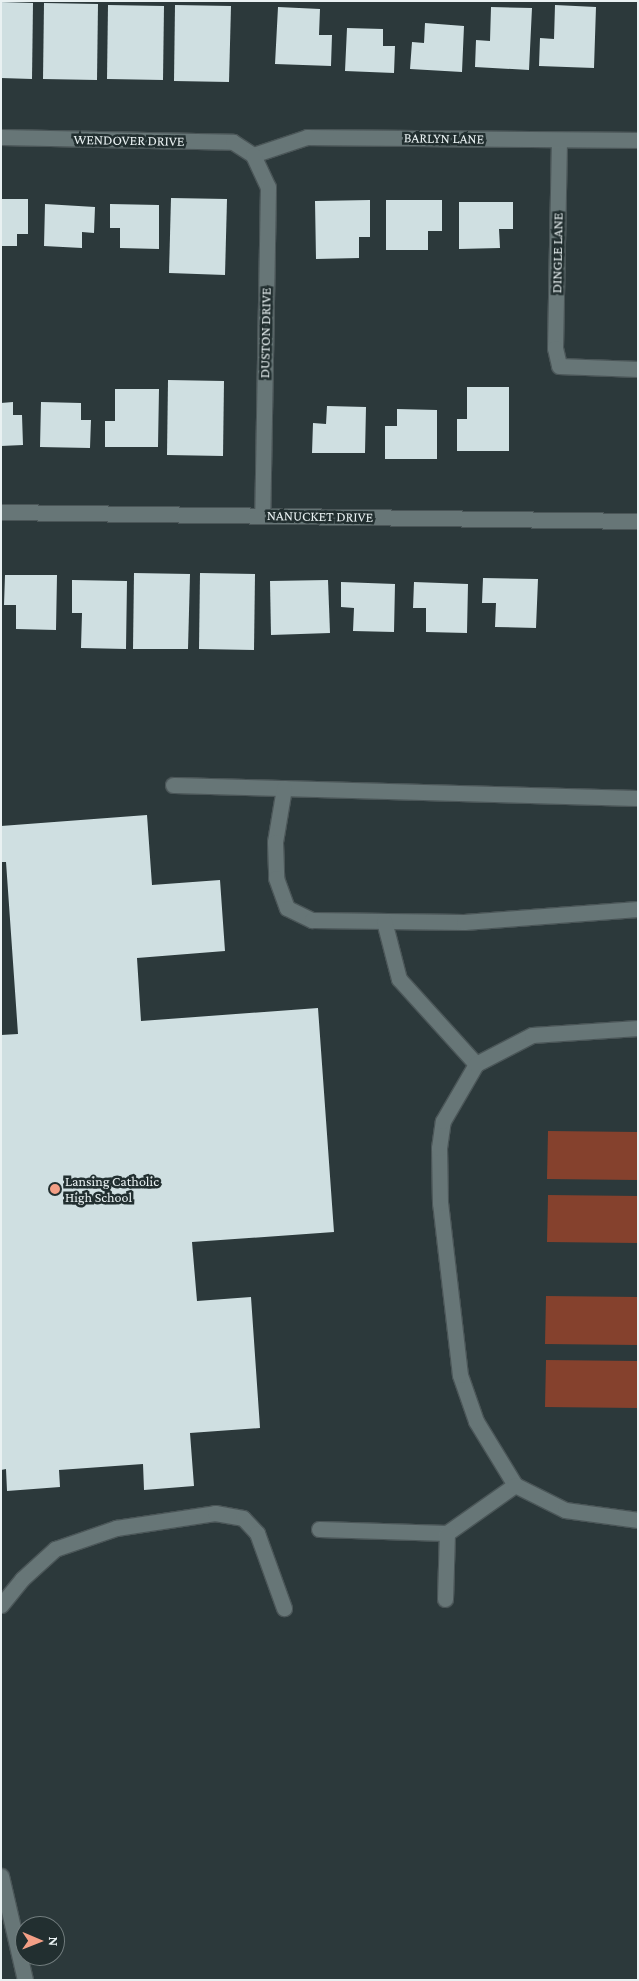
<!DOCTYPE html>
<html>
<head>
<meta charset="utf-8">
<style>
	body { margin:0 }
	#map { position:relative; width:639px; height:1981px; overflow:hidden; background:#2c393b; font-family:"Crimson Pro",serif }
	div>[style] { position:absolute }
	.green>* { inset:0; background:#85412d }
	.building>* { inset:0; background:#cfdfe1 }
	.roads { filter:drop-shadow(1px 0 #4b5658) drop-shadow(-1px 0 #4b5658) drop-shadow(0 1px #4b5658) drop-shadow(0 -1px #4b5658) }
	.minor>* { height:15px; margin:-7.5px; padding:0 7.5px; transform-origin:7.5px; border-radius:7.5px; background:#677677 }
	.dots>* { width:14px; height:14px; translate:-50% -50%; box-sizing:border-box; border:2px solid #222f30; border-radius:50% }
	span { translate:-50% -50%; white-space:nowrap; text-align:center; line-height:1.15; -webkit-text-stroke:5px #222f30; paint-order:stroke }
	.street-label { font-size:14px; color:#e9f1f2 }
	.poi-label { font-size:14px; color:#e9f1f2 }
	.left { translate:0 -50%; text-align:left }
	.frame { position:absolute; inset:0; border:2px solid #e9f1f2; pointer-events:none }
	.north { position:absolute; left:15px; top:1916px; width:50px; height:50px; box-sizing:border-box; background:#222f30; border:1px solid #727d7e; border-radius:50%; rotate:91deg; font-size:14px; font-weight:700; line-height:20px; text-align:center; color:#e9f1f2 }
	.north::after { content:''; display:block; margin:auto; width:18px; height:22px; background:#f39f86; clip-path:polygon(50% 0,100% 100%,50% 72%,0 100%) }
</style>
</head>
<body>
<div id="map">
	<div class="green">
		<div style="clip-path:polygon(548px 1131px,638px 1132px,638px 1180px,547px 1179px)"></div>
		<div style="clip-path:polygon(548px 1195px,638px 1196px,638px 1243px,547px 1242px)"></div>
		<div style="clip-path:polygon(546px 1296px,638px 1297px,638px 1345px,545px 1344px)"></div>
		<div style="clip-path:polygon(546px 1360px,638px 1361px,638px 1408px,545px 1407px)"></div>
	</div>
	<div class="building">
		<div style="clip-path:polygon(1px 2px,33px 3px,32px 79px,1px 78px)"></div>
		<div style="clip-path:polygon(44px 3px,98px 4px,97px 80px,43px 79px)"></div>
		<div style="clip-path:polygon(108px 5px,164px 6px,163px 80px,107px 79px)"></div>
		<div style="clip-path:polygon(175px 5px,231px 6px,229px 82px,174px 81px)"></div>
		<div style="clip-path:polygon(555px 5px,596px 7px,594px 68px,539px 66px,540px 38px,554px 39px)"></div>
		<div style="clip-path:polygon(278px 7px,320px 9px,319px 35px,332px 35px,331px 66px,275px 64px)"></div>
		<div style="clip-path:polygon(491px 7px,532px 8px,529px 70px,475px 67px,476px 40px,490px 41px)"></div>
		<div style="clip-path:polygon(425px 23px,464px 26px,462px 72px,410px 69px,412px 42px,424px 43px)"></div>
		<div style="clip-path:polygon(347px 28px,383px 29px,383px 46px,395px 46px,394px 73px,345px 71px)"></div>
		<div style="clip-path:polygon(171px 198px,227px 199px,225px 275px,169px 273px)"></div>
		<div style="clip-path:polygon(1px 199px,28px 199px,28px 234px,17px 234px,17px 246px,1px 246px)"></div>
		<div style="clip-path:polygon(370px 200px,370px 237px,359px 237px,359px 258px,316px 259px,315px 201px)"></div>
		<div style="clip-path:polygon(386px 200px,442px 200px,442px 231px,428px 231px,428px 250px,386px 250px)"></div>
		<div style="clip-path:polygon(459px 202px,513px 202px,513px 229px,499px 229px,500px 248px,459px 249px)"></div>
		<div style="clip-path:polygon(45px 204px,95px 207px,94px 233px,82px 232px,82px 248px,44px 246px)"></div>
		<div style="clip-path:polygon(110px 204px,159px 205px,159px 249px,120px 248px,120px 228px,110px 228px)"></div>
		<div style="clip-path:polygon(168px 380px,224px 381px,223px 456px,167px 455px)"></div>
		<div style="clip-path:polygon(467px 387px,509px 387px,509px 451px,457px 451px,457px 419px,467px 419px)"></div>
		<div style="clip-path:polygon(115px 389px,159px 389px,158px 447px,105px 447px,105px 421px,115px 421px)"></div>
		<div style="clip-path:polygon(13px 402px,13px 415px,22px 415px,23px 445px,1px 446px,1px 403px)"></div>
		<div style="clip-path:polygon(41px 402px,81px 403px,81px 420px,91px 420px,90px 448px,40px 447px)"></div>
		<div style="clip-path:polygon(327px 406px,366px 407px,365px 453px,312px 453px,313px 423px,326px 424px)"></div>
		<div style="clip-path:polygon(397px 409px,437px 410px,437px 459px,385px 459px,385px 426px,397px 426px)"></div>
		<div style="clip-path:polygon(134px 573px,190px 574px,188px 649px,133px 649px)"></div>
		<div style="clip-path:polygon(200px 573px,255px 574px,254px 650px,199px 649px)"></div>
		<div style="clip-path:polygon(5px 575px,57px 575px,56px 630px,16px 629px,16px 605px,4px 605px)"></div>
		<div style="clip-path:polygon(483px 578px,538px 579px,536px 628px,495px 627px,496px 603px,482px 603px)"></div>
		<div style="clip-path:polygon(72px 580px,127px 581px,126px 649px,81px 648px,82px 613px,72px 613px)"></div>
		<div style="clip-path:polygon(328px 580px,330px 633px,271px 635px,270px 581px)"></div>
		<div style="clip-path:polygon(341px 582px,395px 584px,394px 632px,353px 631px,354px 608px,341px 607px)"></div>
		<div style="clip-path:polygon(414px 582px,468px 584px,467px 633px,426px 632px,426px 608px,413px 608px)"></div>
		<div style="clip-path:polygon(147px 815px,152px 885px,220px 880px,225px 951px,137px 958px,141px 1021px,318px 1008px,334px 1232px,192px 1242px,197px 1301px,251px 1297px,260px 1428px,190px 1433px,194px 1486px,144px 1490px,143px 1464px,59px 1470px,60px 1487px,7px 1491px,6px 1469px,1px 1470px,1px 1035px,18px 1034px,6px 862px,1px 862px,1px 826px)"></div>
	</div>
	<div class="roads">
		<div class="minor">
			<div style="left:1px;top:137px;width:232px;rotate:1.2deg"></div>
			<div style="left:233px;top:142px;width:24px;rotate:33deg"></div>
			<div style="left:559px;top:140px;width:208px;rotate:91.1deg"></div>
			<div style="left:555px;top:348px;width:18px;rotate:77deg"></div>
			<div style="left:559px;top:366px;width:79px;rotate:2.2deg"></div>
			<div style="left:253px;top:155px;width:57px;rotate:-18.4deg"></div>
			<div style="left:307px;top:137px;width:331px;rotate:0.5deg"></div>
			<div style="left:253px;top:155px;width:35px;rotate:65deg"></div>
			<div style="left:268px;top:187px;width:328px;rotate:91deg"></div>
			<div style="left:1px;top:512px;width:637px;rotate:0.81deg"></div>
			<div style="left:173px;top:785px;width:465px;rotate:1.6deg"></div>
			<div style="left:284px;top:788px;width:55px;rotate:99.5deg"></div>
			<div style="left:275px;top:842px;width:36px;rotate:88deg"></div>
			<div style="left:276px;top:878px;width:32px;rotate:70deg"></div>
			<div style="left:287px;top:908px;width:28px;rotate:26deg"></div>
			<div style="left:312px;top:920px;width:152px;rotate:0.8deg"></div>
			<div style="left:464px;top:922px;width:174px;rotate:-4.3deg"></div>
			<div style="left:384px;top:921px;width:60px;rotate:75.5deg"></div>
			<div style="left:399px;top:979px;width:115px;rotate:47.8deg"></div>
			<div style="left:515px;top:1485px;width:75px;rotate:-121.4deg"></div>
			<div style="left:476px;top:1421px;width:49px;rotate:-109.2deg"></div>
			<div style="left:460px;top:1375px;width:173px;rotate:-96.6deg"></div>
			<div style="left:440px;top:1203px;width:55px;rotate:-91deg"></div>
			<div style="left:439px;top:1148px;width:27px;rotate:-82deg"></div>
			<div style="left:443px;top:1121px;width:66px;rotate:-59.9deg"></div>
			<div style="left:476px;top:1064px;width:63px;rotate:-27.4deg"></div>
			<div style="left:532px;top:1035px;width:106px;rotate:-3.8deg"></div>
			<div style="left:319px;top:1529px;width:128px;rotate:1.8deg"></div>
			<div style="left:447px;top:1533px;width:83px;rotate:-35.2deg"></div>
			<div style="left:515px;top:1485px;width:56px;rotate:26.6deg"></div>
			<div style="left:565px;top:1510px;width:74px;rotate:7.8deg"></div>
			<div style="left:445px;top:1599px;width:66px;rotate:-88.3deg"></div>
			<div style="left:1px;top:1605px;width:33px;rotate:-51deg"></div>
			<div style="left:22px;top:1579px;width:45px;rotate:-42.3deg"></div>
			<div style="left:55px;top:1549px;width:65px;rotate:-19deg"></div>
			<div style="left:116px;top:1528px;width:100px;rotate:-8.6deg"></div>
			<div style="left:215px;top:1513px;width:28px;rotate:10deg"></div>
			<div style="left:243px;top:1518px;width:21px;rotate:47deg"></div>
			<div style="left:257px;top:1533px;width:80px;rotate:70.2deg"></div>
			<div style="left:1px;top:1876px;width:107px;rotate:77deg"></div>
		</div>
	</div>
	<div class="dots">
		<div style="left:55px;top:1189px;background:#f39f86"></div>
	</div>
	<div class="street-label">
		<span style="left:444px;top:138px;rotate:1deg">BARLYN LANE</span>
		<span style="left:129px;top:140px;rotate:1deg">WENDOVER DRIVE</span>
		<span style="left:557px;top:253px;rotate:-89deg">DINGLE LANE</span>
		<span style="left:265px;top:333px;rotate:-89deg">DUSTON DRIVE</span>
		<span style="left:320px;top:516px;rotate:1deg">NANUCKET DRIVE</span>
	</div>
	<div class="poi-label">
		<span class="left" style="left:65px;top:1189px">Lansing Catholic<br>High School</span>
	</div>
	<div class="frame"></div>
	<div class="north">N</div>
</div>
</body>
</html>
